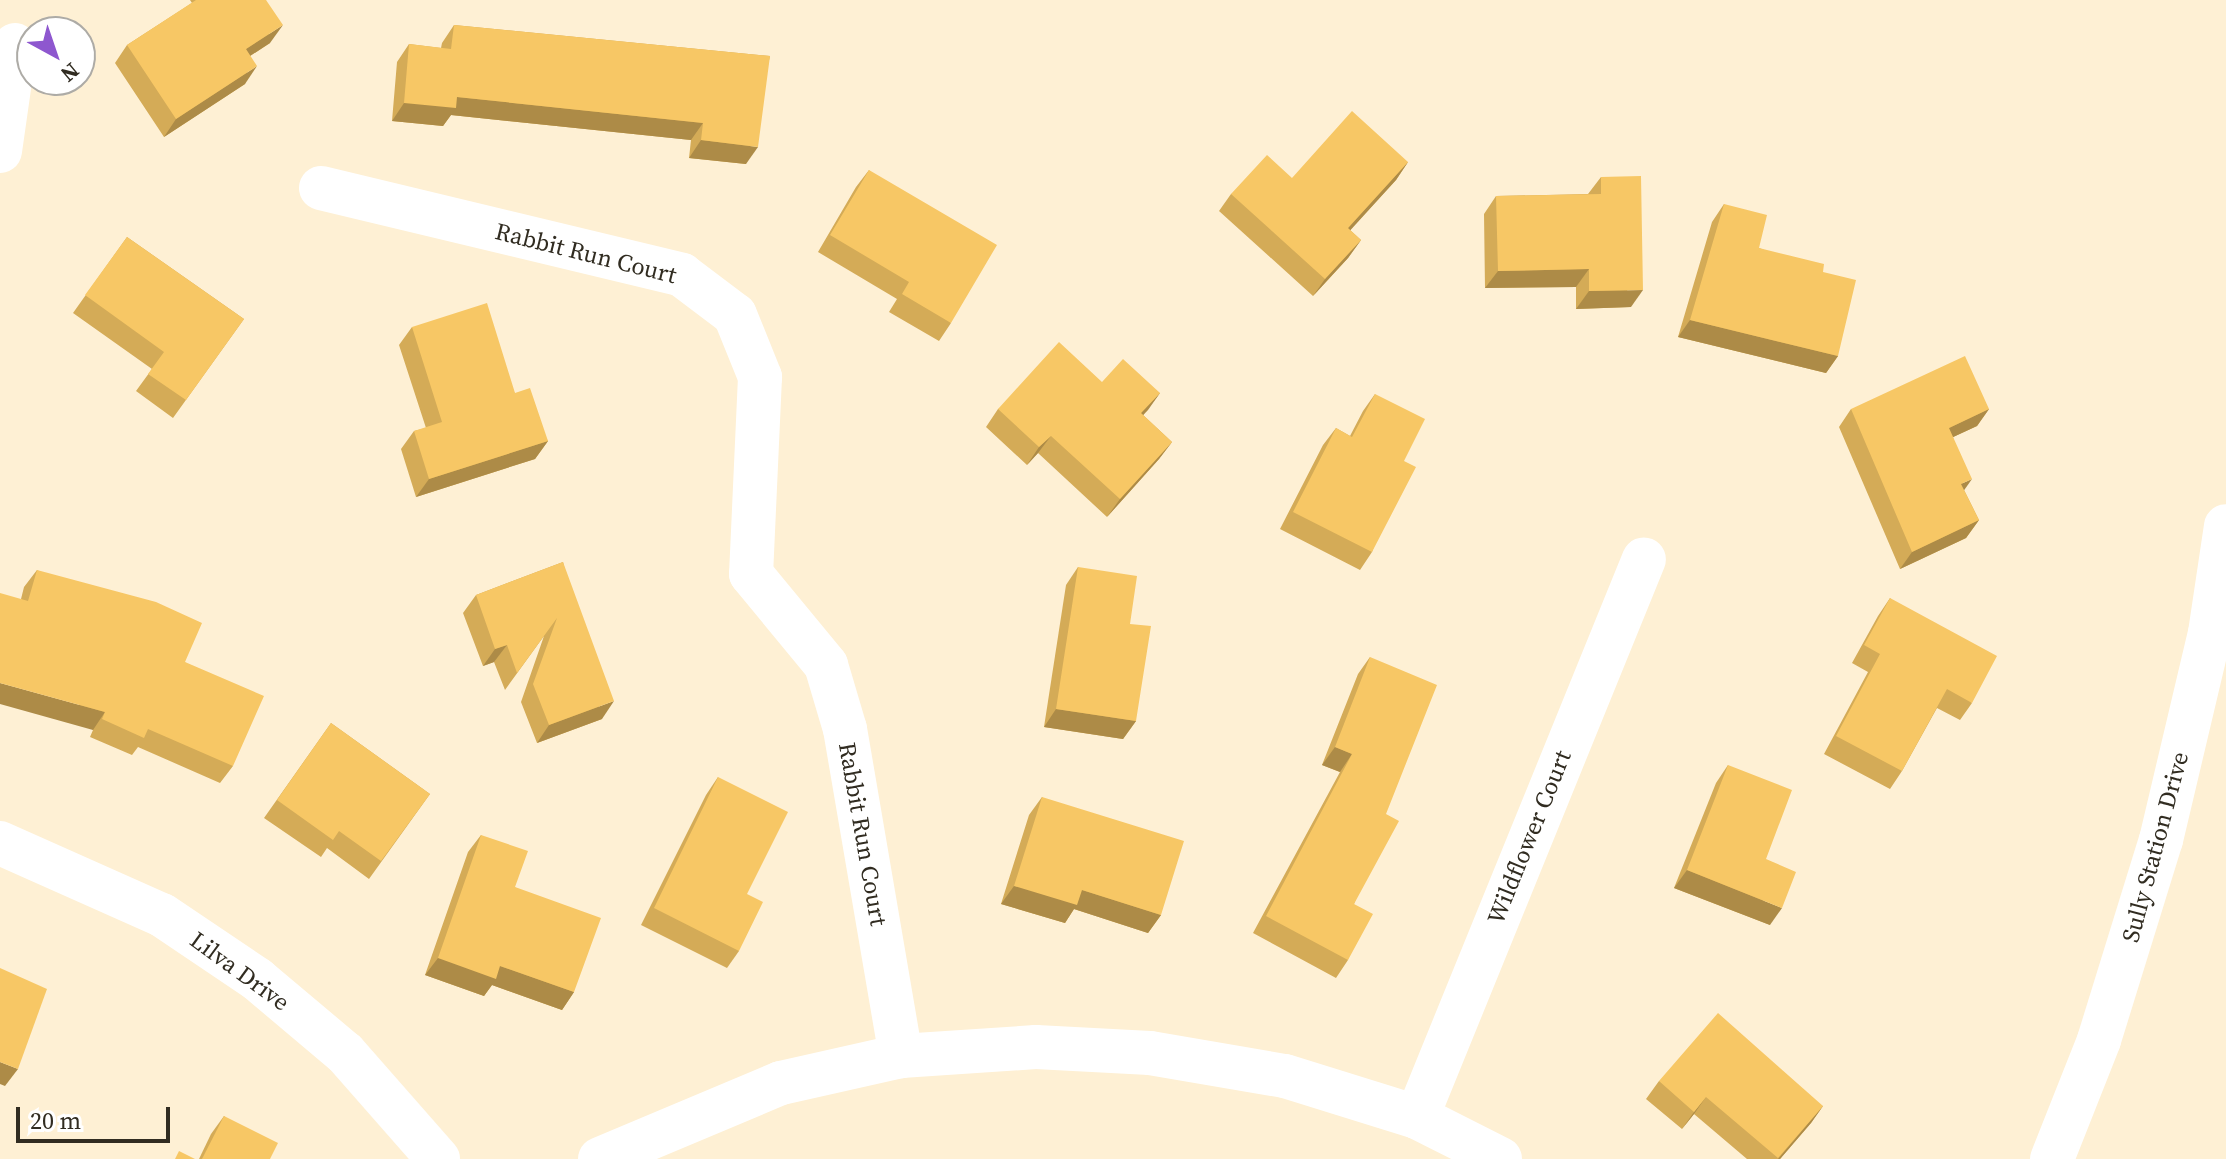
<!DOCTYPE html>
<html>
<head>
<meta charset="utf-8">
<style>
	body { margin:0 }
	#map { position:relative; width:2226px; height:1159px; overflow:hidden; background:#fef0d4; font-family:"Source Serif 4",serif }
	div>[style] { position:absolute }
	.minor>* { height:44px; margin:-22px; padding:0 22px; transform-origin:22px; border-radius:22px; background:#fff }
	.tertiary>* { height:44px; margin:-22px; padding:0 22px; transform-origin:22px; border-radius:22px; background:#fff }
	.wall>* { inset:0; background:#d4ab57 }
	.shaded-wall>* { inset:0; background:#ad8b47 }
	.building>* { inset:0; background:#f7c765 }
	span { translate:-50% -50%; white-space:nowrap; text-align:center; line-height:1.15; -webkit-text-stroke:7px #fff; paint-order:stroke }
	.street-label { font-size:24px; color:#312c21 }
	.north { position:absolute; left:16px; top:16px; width:80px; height:80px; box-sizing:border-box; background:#fff; border:2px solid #adaba6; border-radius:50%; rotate:140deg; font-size:22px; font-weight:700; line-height:32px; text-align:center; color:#312c21 }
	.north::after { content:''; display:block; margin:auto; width:28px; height:36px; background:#8e57cf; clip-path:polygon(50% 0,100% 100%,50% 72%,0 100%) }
	.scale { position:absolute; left:16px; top:1107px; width:154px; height:36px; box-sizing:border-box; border:4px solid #312c21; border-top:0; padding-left:10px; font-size:24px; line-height:28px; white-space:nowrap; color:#312c21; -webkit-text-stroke:6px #fff; paint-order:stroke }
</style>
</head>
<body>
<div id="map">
	<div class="minor">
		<div style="left:0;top:151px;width:107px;rotate:-81.9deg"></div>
		<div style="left:321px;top:188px;width:371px;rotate:13.5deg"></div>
		<div style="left:682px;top:275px;width:66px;rotate:37deg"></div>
		<div style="left:735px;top:315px;width:67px;rotate:68deg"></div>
		<div style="left:760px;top:377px;width:197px;rotate:92.6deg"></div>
		<div style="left:751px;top:574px;width:118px;rotate:50.5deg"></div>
		<div style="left:826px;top:665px;width:67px;rotate:73.5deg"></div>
		<div style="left:845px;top:729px;width:332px;rotate:80.3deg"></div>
		<div style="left:0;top:843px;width:177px;rotate:24deg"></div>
		<div style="left:162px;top:915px;width:115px;rotate:34deg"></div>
		<div style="left:257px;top:979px;width:115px;rotate:40.1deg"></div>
		<div style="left:345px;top:1053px;width:141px;rotate:48.7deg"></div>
		<div style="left:1417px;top:1117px;width:602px;rotate:-67.86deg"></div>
		<div style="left:600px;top:1159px;width:196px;rotate:-22.8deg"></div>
		<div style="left:781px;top:1083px;width:123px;rotate:-12.7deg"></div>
		<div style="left:901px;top:1056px;width:135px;rotate:-3.8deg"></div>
		<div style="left:1036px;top:1047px;width:114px;rotate:3deg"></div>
		<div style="left:1150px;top:1053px;width:137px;rotate:9.7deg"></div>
		<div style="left:1285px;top:1076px;width:138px;rotate:17.3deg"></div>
		<div style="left:1417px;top:1117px;width:93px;rotate:26.8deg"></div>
	</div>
	<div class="tertiary">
		<div style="left:2052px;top:1159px;width:128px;rotate:-68.4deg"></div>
		<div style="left:2099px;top:1040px;width:209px;rotate:-72.8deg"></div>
		<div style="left:2161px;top:840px;width:213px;rotate:-76.7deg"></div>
		<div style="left:2210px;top:633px;width:108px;rotate:-81.5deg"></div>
	</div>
	<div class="wall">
		<div style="clip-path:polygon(190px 0,266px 0,270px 43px,250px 56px,245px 84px,164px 137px,115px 63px,127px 45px,192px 3px)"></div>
		<div style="clip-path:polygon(454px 25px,770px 56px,746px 164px,689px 158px,691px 140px,451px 115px,443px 126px,392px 121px,397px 62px,409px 44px,441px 48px,442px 43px)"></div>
		<div style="clip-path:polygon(1408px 162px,1396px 180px,1350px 230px,1361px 240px,1348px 258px,1313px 296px,1219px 211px,1231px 194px,1292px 178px)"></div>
		<div style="clip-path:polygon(869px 170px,951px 323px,939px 341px,889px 312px,897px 299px,818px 252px,856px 187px)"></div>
		<div style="clip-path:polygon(1601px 177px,1631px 307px,1576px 309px,1576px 287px,1485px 288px,1484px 214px,1496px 196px,1588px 194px)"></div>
		<div style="clip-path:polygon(1724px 204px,1759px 248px,1823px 272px,1838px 356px,1826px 373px,1678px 337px,1712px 222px)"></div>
		<div style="clip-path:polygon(127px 237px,244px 319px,173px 418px,136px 391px,152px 369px,73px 313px)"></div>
		<div style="clip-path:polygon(412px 327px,515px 393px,548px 441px,535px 459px,416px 497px,401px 449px,414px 431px,426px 428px,399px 345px)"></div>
		<div style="clip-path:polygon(1102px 382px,1160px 393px,1143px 415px,1172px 442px,1159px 459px,1107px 517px,1038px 453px,1027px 465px,986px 427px,998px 409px)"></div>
		<div style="clip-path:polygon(1375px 394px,1404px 461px,1372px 552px,1360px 570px,1280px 529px,1323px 445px,1336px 428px,1350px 436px,1363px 411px)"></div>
		<div style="clip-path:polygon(1851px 409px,1989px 409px,1977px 426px,1953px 437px,1964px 490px,1979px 520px,1966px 538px,1900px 569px,1839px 427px)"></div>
		<div style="clip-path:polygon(563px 562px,602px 719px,537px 743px,521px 702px,544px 636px,505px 690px,494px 662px,483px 666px,463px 613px,476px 595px)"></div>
		<div style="clip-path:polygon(1078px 567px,1130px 624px,1136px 721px,1123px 739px,1044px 727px,1066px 585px)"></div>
		<div style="clip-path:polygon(37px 570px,185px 662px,233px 766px,220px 783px,138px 747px,132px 755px,90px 737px,93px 730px,21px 599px,24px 587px)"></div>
		<div style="clip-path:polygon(1890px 598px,1972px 703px,1960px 720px,1937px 708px,1902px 771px,1890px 789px,1824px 754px,1868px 672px,1852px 663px,1878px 616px)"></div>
		<div style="clip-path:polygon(1370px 657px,1386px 814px,1354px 904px,1348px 960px,1336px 978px,1253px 933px,1340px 772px,1322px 765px,1358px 674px)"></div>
		<div style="clip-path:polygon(331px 723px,430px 794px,369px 879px,327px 848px,321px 857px,264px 818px)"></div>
		<div style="clip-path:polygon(1728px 765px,1770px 925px,1674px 888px,1716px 783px)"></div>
		<div style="clip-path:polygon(718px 777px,739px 951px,727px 968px,641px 925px,706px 795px)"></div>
		<div style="clip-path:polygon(1042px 797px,1161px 915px,1148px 933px,1074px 909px,1065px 923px,1001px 904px,1029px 815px)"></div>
		<div style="clip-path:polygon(481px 835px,515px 887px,574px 992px,562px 1010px,492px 985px,484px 996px,425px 975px,468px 852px)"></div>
		<div style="clip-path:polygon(1659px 1081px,1823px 1106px,1811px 1123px,1780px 1159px,1747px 1159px,1694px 1114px,1682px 1129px,1646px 1099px)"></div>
		<div style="clip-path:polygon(224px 1116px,270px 1159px,199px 1159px,211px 1134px)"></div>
	</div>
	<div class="shaded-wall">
		<div style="clip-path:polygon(283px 25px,270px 43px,233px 67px,246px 49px)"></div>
		<div style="clip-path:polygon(257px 66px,245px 84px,164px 137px,176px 119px)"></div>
		<div style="clip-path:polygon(457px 97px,703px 123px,691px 140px,451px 115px,443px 126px,392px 121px,404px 103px)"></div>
		<div style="clip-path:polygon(701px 140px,758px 147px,746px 164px,689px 158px)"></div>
		<div style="clip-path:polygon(1408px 162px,1396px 180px,1336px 246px,1348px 228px)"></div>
		<div style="clip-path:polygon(1361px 240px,1348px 258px,1313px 296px,1325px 279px)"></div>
		<div style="clip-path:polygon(1589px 269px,1576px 287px,1485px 288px,1498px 271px)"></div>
		<div style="clip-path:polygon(1643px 290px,1631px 307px,1576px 309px,1589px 291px)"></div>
		<div style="clip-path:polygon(1690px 320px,1838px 356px,1826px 373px,1678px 337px)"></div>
		<div style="clip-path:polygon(1160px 393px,1148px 410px,1128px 431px,1141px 413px)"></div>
		<div style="clip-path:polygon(1989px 409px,1977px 426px,1936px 445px,1949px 428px)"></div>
		<div style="clip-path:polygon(1051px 436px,1038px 453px,1027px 465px,1039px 447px)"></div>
		<div style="clip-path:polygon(548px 441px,535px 459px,416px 497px,429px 479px)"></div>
		<div style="clip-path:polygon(1172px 442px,1159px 459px,1107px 517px,1120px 499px)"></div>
		<div style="clip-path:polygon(1972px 479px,1960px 496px,1961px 484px)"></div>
		<div style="clip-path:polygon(1979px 520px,1966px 538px,1900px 569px,1912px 552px)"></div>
		<div style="clip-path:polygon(507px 645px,494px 662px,483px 666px,495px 649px)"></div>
		<div style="clip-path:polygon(0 683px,105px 712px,93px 730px,0 704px)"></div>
		<div style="clip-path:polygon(614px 701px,602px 719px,537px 743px,549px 725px)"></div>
		<div style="clip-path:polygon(1056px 709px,1136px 721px,1123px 739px,1044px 727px)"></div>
		<div style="clip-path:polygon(1335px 747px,1352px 754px,1340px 772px,1322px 765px)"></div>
		<div style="clip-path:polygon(1687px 870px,1782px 908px,1770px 925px,1674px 888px)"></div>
		<div style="clip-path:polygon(1014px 886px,1082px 890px,1161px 915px,1148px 933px,1074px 909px,1065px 923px,1001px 904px)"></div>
		<div style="clip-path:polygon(438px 958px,500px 966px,574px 992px,562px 1010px,492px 985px,484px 996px,425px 975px)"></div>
		<div style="clip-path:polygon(0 1062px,18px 1069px,5px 1086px,0 1084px)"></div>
		<div style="clip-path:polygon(1706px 1097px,1694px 1114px,1682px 1129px,1694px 1112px)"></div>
		<div style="clip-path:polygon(1823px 1106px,1811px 1123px,1780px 1159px,1778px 1159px)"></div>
	</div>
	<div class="building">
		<div style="clip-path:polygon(196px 0,266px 0,283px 25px,246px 49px,257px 66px,176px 119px,127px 45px)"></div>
		<div style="clip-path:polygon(454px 25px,770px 56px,758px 147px,701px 140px,703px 123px,457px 97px,456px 108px,404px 103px,409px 44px,451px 49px)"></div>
		<div style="clip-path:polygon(1352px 111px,1408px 162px,1348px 228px,1361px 240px,1325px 279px,1231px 194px,1267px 155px,1292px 178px)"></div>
		<div style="clip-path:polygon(869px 170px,997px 245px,951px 323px,902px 294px,909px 282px,830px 235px)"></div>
		<div style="clip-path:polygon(1641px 176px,1643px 290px,1589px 291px,1589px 269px,1498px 271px,1496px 196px,1601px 194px,1601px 177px)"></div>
		<div style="clip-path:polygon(1724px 204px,1767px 215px,1759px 248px,1824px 264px,1823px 272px,1856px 280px,1838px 356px,1690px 320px)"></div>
		<div style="clip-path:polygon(127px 237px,244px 319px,186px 400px,148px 374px,164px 352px,85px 295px)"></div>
		<div style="clip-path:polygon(487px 303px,515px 393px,530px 388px,548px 441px,429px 479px,414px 431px,442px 422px,412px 327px)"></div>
		<div style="clip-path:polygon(1059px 342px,1102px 382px,1123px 359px,1160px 393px,1141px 413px,1172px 442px,1120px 499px,1051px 436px,1039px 447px,998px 409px)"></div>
		<div style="clip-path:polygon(1965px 356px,1989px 409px,1949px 428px,1972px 479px,1961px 484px,1979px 520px,1912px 552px,1851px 409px)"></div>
		<div style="clip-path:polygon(1375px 394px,1425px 419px,1404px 461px,1416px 467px,1372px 552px,1293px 512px,1336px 428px,1352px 437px)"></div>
		<div style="clip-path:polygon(563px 562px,614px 701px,549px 725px,533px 684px,557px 618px,517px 673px,507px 645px,495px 649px,476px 595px)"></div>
		<div style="clip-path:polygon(1078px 567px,1137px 576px,1130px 624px,1151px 626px,1136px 721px,1056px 709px)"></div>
		<div style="clip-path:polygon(37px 570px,156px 602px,202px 623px,185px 662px,264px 696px,233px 766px,148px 729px,144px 738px,102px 719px,105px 712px,0 683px,0 593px,28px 601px)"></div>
		<div style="clip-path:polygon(1890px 598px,1997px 656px,1972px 703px,1947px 689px,1902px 771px,1836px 736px,1880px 654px,1864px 645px)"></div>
		<div style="clip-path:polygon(1370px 657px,1437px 685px,1386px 814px,1399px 821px,1354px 904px,1373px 914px,1348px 960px,1266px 916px,1352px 754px,1335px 747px)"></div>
		<div style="clip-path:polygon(331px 723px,430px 794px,381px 861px,339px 831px,333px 840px,277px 800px)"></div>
		<div style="clip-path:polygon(1728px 765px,1792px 790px,1766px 859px,1796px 872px,1782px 908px,1687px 870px)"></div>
		<div style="clip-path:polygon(718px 777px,788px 812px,747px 894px,763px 902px,739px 951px,654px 908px)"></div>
		<div style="clip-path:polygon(1042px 797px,1184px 841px,1161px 915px,1082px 890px,1077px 905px,1014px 886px)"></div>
		<div style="clip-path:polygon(481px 835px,528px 851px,515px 887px,601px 918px,574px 992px,500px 966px,496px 979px,438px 958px)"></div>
		<div style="clip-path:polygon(0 968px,47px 989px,18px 1069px,0 1062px)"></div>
		<div style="clip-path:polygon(1718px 1013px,1823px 1106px,1778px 1158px,1706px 1097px,1694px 1112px,1659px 1081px)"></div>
		<div style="clip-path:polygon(224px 1116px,278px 1143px,270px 1159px,202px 1159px)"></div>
		<div style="clip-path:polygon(179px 1151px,195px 1159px,175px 1159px)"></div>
	</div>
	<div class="street-label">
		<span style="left:586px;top:253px;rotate:14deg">Rabbit Run Court</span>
		<span style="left:863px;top:834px;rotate:80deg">Rabbit Run Court</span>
		<span style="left:1529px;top:837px;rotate:-68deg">Wildflower Court</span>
		<span style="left:2155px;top:847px;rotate:-75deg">Sully Station Drive</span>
		<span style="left:240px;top:971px;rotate:36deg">Lilva Drive</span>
	</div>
	<div class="north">N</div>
	<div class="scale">20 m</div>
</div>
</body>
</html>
